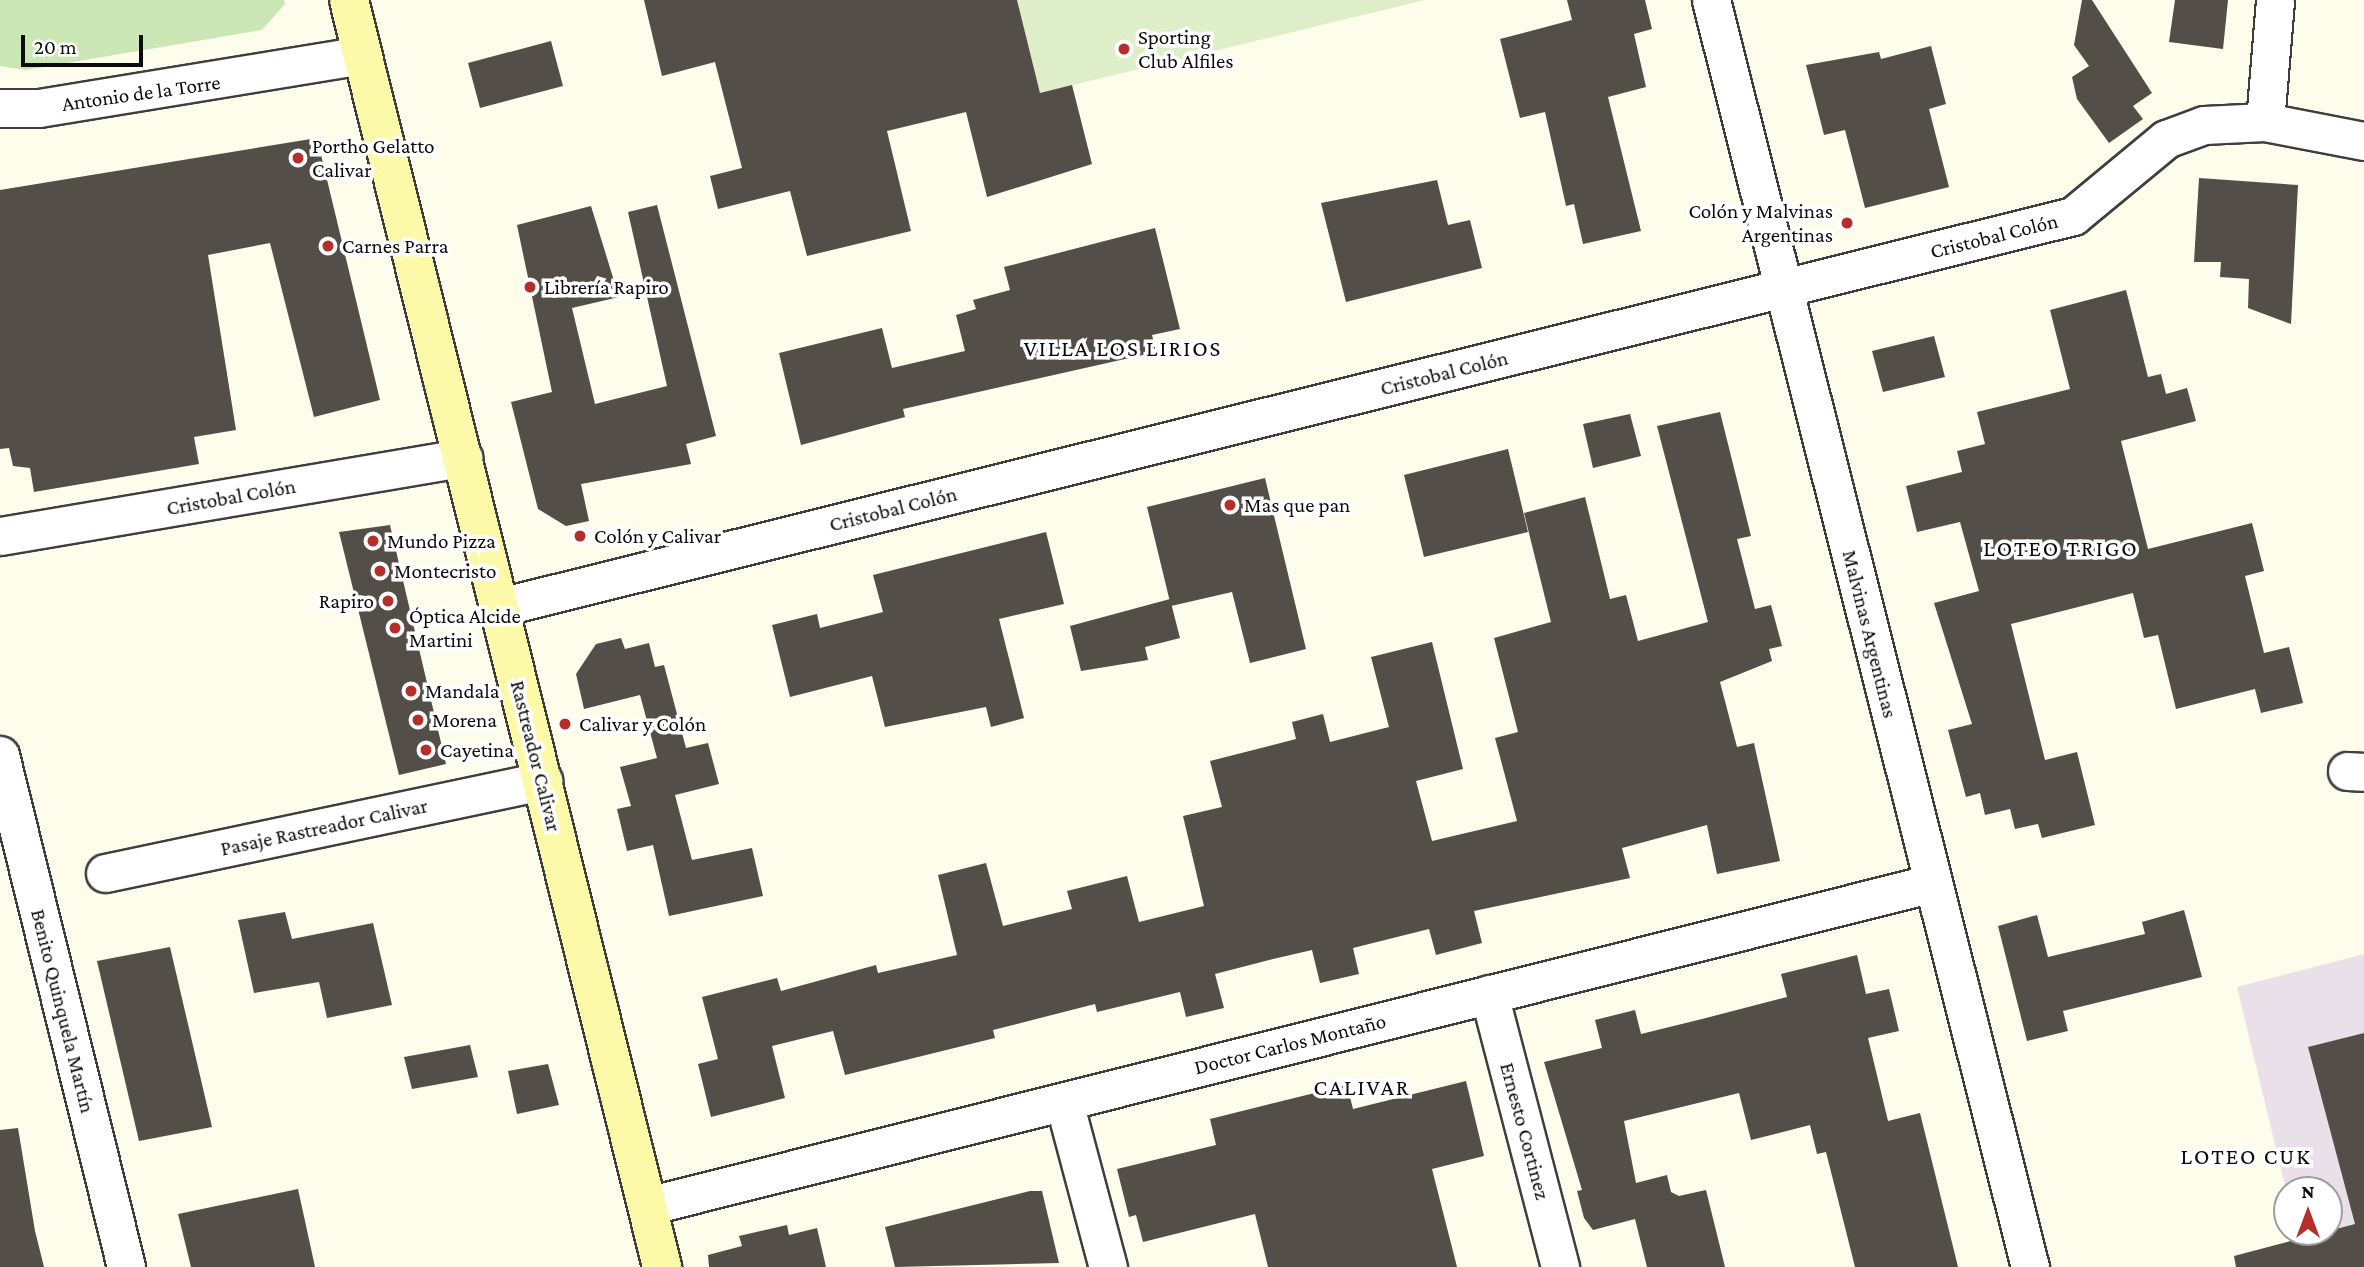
<!DOCTYPE html>
<html>
<head>
<meta charset="utf-8">
<style>
	body { margin:0 }
	#map { position:relative; width:2364px; height:1267px; overflow:hidden; background:#fefceb; font-family:"Crimson Pro",serif }
	div>[style] { position:absolute }
	.industrial>* { inset:0; background:#eae0ea }
	.green>* { inset:0; background:#cbe7b6 }
	.pitch>* { inset:0; background:#deeec8 }
	.building>* { inset:0; background:#544e48 }
	.roads { filter:drop-shadow(2px 0 #3e3e3e) drop-shadow(-2px 0 #3e3e3e) drop-shadow(0 2px #3e3e3e) drop-shadow(0 -2px #3e3e3e) }
	.minor>* { height:37px; margin:-18.5px; padding:0 18.5px; transform-origin:18.5px; border-radius:18.5px; background:#fff }
	.secondary>* { height:38px; margin:-19px; padding:0 19px; transform-origin:19px; border-radius:19px; background:#fcfaa8 }
	.dots>* { width:19px; height:19px; translate:-50% -50%; box-sizing:border-box; border:4px solid #fff; border-radius:50% }
	span { translate:-50% -50%; white-space:nowrap; text-align:center; line-height:1.15; -webkit-text-stroke:7px #fff; paint-order:stroke }
	.poi-label { font-size:21px; color:#0b0b0b }
	.left { translate:0 -50%; text-align:left }
	.right { translate:-100% -50%; text-align:right }
	.street-label { font-size:21px; color:#0b0b0b }
	.neighbourhood-label { font-size:23px; color:#0b0b0b; letter-spacing:2px }
	.north { position:absolute; left:2273px; top:1176px; width:70px; height:70px; box-sizing:border-box; background:#fff; border:2px solid #9d9d9d; border-radius:50%; rotate:0deg; font-size:19px; font-weight:700; line-height:28px; text-align:center; color:#0b0b0b }
	.north::after { content:''; display:block; margin:auto; width:24px; height:32px; background:#b52e29; clip-path:polygon(50% 0,100% 100%,50% 72%,0 100%) }
	.scale { position:absolute; left:21px; top:35px; width:122px; height:32px; box-sizing:border-box; border:4px solid #0b0b0b; border-top:0; padding-left:9px; font-size:21px; line-height:24px; white-space:nowrap; color:#0b0b0b; -webkit-text-stroke:5px #fff; paint-order:stroke }
</style>
</head>
<body>
<div id="map">
	<div class="industrial">
		<div style="clip-path:polygon(2364px 954px,2364px 1267px,2329px 1231px,2329px 1190px,2287px 1194px,2237px 987px)"></div>
	</div>
	<div class="green">
		<div style="clip-path:polygon(0 0,284px 0,285px 4px,262px 30px,26px 70px,0 66px)"></div>
	</div>
	<div class="pitch">
		<div style="clip-path:polygon(1017px 0,1425px 0,1040px 93px)"></div>
	</div>
	<div class="building">
		<div style="clip-path:polygon(644px 0,1017px 0,1040px 93px,1072px 85px,1092px 164px,987px 197px,966px 112px,887px 131px,911px 231px,807px 256px,790px 191px,718px 209px,710px 176px,742px 168px,715px 62px,662px 76px)"></div>
		<div style="clip-path:polygon(1567px 0,1645px 0,1652px 29px,1634px 34px,1646px 87px,1608px 97px,1641px 231px,1583px 244px,1574px 204px,1566px 206px,1545px 112px,1520px 118px,1500px 39px,1572px 20px)"></div>
		<div style="clip-path:polygon(2082px 0,2092px 0,2152px 93px,2133px 106px,2143px 119px,2109px 143px,2077px 99px,2072px 77px,2089px 66px,2074px 45px)"></div>
		<div style="clip-path:polygon(2175px 0,2228px 0,2223px 49px,2169px 42px)"></div>
		<div style="clip-path:polygon(551px 41px,563px 86px,480px 108px,468px 63px)"></div>
		<div style="clip-path:polygon(1931px 46px,1946px 104px,1929px 109px,1949px 187px,1865px 208px,1845px 130px,1824px 135px,1806px 65px,1879px 52px,1881px 59px)"></div>
		<div style="clip-path:polygon(317px 138px,380px 400px,314px 417px,270px 243px,208px 255px,236px 430px,194px 437px,199px 464px,34px 492px,30px 468px,13px 466px,9px 448px,0 449px,0 190px)"></div>
		<div style="clip-path:polygon(2199px 178px,2298px 185px,2291px 324px,2248px 308px,2249px 279px,2220px 277px,2221px 262px,2194px 262px)"></div>
		<div style="clip-path:polygon(1437px 180px,1448px 225px,1470px 220px,1482px 268px,1346px 302px,1321px 203px)"></div>
		<div style="clip-path:polygon(657px 205px,716px 436px,686px 444px,691px 464px,581px 484px,589px 521px,566px 526px,538px 509px,511px 402px,552px 392px,517px 225px,591px 206px,619px 297px,572px 308px,595px 404px,667px 386px,628px 212px)"></div>
		<div style="clip-path:polygon(1155px 228px,1180px 329px,1152px 335px,1156px 352px,903px 409px,905px 417px,801px 445px,779px 353px,882px 328px,892px 368px,965px 351px,956px 315px,976px 309px,973px 300px,1010px 290px,1004px 267px)"></div>
		<div style="clip-path:polygon(2126px 290px,2148px 377px,2161px 374px,2166px 394px,2187px 388px,2196px 421px,2121px 441px,2148px 549px,2252px 523px,2264px 571px,2245px 576px,2264px 653px,2289px 647px,2303px 703px,2261px 713px,2255px 689px,2176px 709px,2158px 635px,2144px 638px,2133px 593px,2011px 624px,2045px 760px,2077px 752px,2095px 825px,2042px 838px,2038px 824px,2015px 829px,2010px 809px,1985px 815px,1980px 793px,1966px 797px,1948px 730px,1972px 724px,1934px 603px,1979px 591px,1960px 522px,1917px 532px,1906px 486px,1962px 472px,1957px 451px,1985px 444px,1977px 412px,2070px 389px,2050px 310px)"></div>
		<div style="clip-path:polygon(1934px 336px,1945px 377px,1883px 392px,1872px 351px)"></div>
		<div style="clip-path:polygon(1720px 412px,1751px 536px,1737px 539px,1755px 609px,1771px 605px,1782px 646px,1769px 649px,1772px 661px,1720px 682px,1737px 747px,1754px 743px,1780px 861px,1717px 874px,1707px 825px,1622px 848px,1630px 878px,1474px 911px,1482px 943px,1436px 955px,1429px 929px,1353px 948px,1359px 974px,1320px 983px,1312px 950px,1273px 959px,1215px 974px,1224px 1008px,1186px 1017px,1180px 992px,1097px 1012px,1095px 1004px,993px 1030px,995px 1038px,845px 1075px,833px 1031px,772px 1046px,785px 1098px,711px 1117px,698px 1064px,718px 1059px,702px 997px,777px 978px,781px 991px,876px 965px,878px 973px,957px 955px,938px 875px,986px 863px,1003px 926px,1072px 909px,1067px 891px,1127px 876px,1139px 922px,1204px 906px,1183px 816px,1222px 807px,1210px 761px,1296px 739px,1292px 722px,1323px 714px,1330px 742px,1389px 727px,1371px 657px,1432px 642px,1463px 769px,1416px 781px,1432px 841px,1517px 821px,1495px 738px,1518px 732px,1494px 638px,1551px 622px,1524px 513px,1585px 497px,1610px 599px,1626px 595px,1638px 641px,1708px 622px,1657px 426px)"></div>
		<div style="clip-path:polygon(1630px 414px,1641px 456px,1593px 468px,1583px 424px)"></div>
		<div style="clip-path:polygon(1508px 449px,1528px 532px,1424px 557px,1404px 475px)"></div>
		<div style="clip-path:polygon(1265px 478px,1306px 649px,1250px 663px,1232px 592px,1171px 606px,1147px 507px)"></div>
		<div style="clip-path:polygon(390px 525px,446px 764px,399px 775px,339px 532px)"></div>
		<div style="clip-path:polygon(1046px 532px,1064px 604px,999px 619px,1024px 718px,991px 727px,986px 707px,885px 727px,872px 676px,790px 697px,772px 625px,817px 614px,820px 628px,883px 612px,873px 575px)"></div>
		<div style="clip-path:polygon(1170px 599px,1180px 638px,1145px 647px,1148px 660px,1081px 671px,1070px 626px)"></div>
		<div style="clip-path:polygon(621px 638px,625px 649px,649px 643px,655px 667px,664px 665px,686px 748px,708px 743px,719px 784px,675px 795px,692px 860px,752px 848px,763px 896px,669px 916px,653px 845px,627px 851px,617px 809px,631px 806px,620px 767px,657px 758px,640px 695px,584px 709px,576px 674px,596px 644px)"></div>
		<div style="clip-path:polygon(2184px 910px,2202px 977px,2063px 1011px,2068px 1031px,2027px 1041px,1998px 926px,2037px 915px,2048px 957px,2145px 934px,2142px 922px)"></div>
		<div style="clip-path:polygon(285px 912px,292px 939px,373px 923px,392px 1005px,327px 1018px,319px 982px,254px 993px,238px 920px)"></div>
		<div style="clip-path:polygon(170px 947px,212px 1127px,139px 1141px,97px 961px)"></div>
		<div style="clip-path:polygon(1857px 955px,1866px 994px,1889px 989px,1899px 1031px,1868px 1038px,1888px 1121px,1920px 1113px,1958px 1267px,1855px 1267px,1826px 1152px,1817px 1154px,1810px 1125px,1751px 1140px,1739px 1093px,1624px 1121px,1636px 1183px,1667px 1175px,1671px 1192px,1679px 1196px,1706px 1190px,1725px 1267px,1647px 1267px,1635px 1219px,1593px 1230px,1584px 1218px,1577px 1191px,1582px 1190px,1544px 1062px,1602px 1048px,1595px 1020px,1635px 1010px,1641px 1034px,1702px 1019px,1787px 997px,1781px 974px)"></div>
		<div style="clip-path:polygon(2364px 1033px,2364px 1267px,2236px 1267px,2234px 1256px,2355px 1224px,2308px 1047px)"></div>
		<div style="clip-path:polygon(470px 1045px,478px 1077px,412px 1089px,404px 1057px)"></div>
		<div style="clip-path:polygon(548px 1064px,559px 1105px,517px 1114px,508px 1071px)"></div>
		<div style="clip-path:polygon(1466px 1081px,1484px 1156px,1432px 1169px,1457px 1267px,1268px 1267px,1255px 1214px,1143px 1242px,1136px 1215px,1129px 1217px,1117px 1169px,1216px 1145px,1210px 1119px,1347px 1085px,1353px 1109px)"></div>
		<div style="clip-path:polygon(18px 1128px,35px 1231px,44px 1267px,0 1267px,0 1130px)"></div>
		<div style="clip-path:polygon(298px 1189px,315px 1267px,191px 1267px,178px 1214px)"></div>
		<div style="clip-path:polygon(1030px 1191px,1042px 1191px,1059px 1263px,895px 1267px,885px 1227px)"></div>
		<div style="clip-path:polygon(787px 1225px,789px 1235px,817px 1228px,826px 1267px,709px 1267px,708px 1255px,742px 1246px,739px 1236px)"></div>
	</div>
	<div class="roads">
		<div class="minor">
			<div style="left:1711px;top:0;width:1307px;rotate:75.87deg"></div>
			<div style="left:0;top:108px;width:39px"></div>
			<div style="left:39px;top:108px;width:328px;rotate:-9.3deg"></div>
			<div style="left:2265px;top:122px;width:122px;rotate:-85.3deg"></div>
			<div style="left:0;top:536px;width:470px;rotate:-9.6deg"></div>
			<div style="left:500px;top:607px;width:1621px;rotate:-13.96deg"></div>
			<div style="left:2073px;top:216px;width:121px;rotate:-39.6deg"></div>
			<div style="left:2166px;top:139px;width:40px;rotate:-20.2deg"></div>
			<div style="left:2204px;top:125px;width:61px;rotate:-2.8deg"></div>
			<div style="left:2265px;top:122px;width:101px;rotate:10.9deg"></div>
			<div style="left:0;top:755px;width:527px;rotate:76.17deg"></div>
			<div style="left:2347px;top:771px;width:17px;rotate:3deg"></div>
			<div style="left:105px;top:873px;width:448px;rotate:-11.9deg"></div>
			<div style="left:1489px;top:994px;width:282px;rotate:75.4deg"></div>
			<div style="left:1064px;top:1102px;width:171px;rotate:75.1deg"></div>
			<div style="left:647px;top:1206px;width:1326px;rotate:-14.1deg"></div>
		</div>
		<div class="secondary">
			<div style="left:349px;top:0;width:1305px;rotate:76.12deg"></div>
		</div>
	</div>
	<div class="dots">
		<div style="left:1124px;top:49px;background:#b52e29"></div>
		<div style="left:298px;top:158px;background:#b52e29"></div>
		<div style="left:1847px;top:223px;background:#b52e29"></div>
		<div style="left:328px;top:246px;background:#b52e29"></div>
		<div style="left:530px;top:287px;background:#b52e29"></div>
		<div style="left:1230px;top:505px;background:#b52e29"></div>
		<div style="left:580px;top:536px;background:#b52e29"></div>
		<div style="left:373px;top:541px;background:#b52e29"></div>
		<div style="left:380px;top:571px;background:#b52e29"></div>
		<div style="left:388px;top:601px;background:#b52e29"></div>
		<div style="left:395px;top:628px;background:#b52e29"></div>
		<div style="left:411px;top:691px;background:#b52e29"></div>
		<div style="left:418px;top:720px;background:#b52e29"></div>
		<div style="left:565px;top:724px;background:#b52e29"></div>
		<div style="left:426px;top:750px;background:#b52e29"></div>
	</div>
	<div class="poi-label">
		<span class="left" style="left:1138px;top:49px">Sporting<br>Club Alfiles</span>
		<span class="left" style="left:312px;top:158px">Portho Gelatto<br>Calivar</span>
		<span class="right" style="left:1833px;top:223px">Colón y Malvinas<br>Argentinas</span>
		<span class="left" style="left:342px;top:246px">Carnes Parra</span>
		<span class="left" style="left:544px;top:287px">Librería Rapiro</span>
		<span class="left" style="left:1244px;top:505px">Mas que pan</span>
		<span class="left" style="left:594px;top:536px">Colón y Calivar</span>
		<span class="left" style="left:387px;top:541px">Mundo Pizza</span>
		<span class="left" style="left:394px;top:571px">Montecristo</span>
		<span class="right" style="left:374px;top:601px">Rapiro</span>
		<span class="left" style="left:409px;top:628px">Óptica Alcide<br>Martini</span>
		<span class="left" style="left:425px;top:691px">Mandala</span>
		<span class="left" style="left:432px;top:720px">Morena</span>
		<span class="left" style="left:579px;top:724px">Calivar y Colón</span>
		<span class="left" style="left:440px;top:750px">Cayetina</span>
	</div>
	<div class="street-label">
		<span style="left:141px;top:93px;rotate:-8deg">Antonio de la Torre</span>
		<span style="left:1994px;top:236px;rotate:-14deg">Cristobal Colón</span>
		<span style="left:1444px;top:373px;rotate:-14deg">Cristobal Colón</span>
		<span style="left:231px;top:497px;rotate:-10deg">Cristobal Colón</span>
		<span style="left:893px;top:509px;rotate:-14deg">Cristobal Colón</span>
		<span style="left:1870px;top:634px;rotate:76deg">Malvinas Argentinas</span>
		<span style="left:536px;top:756px;rotate:76deg">Rastreador Calivar</span>
		<span style="left:324px;top:827px;rotate:-12deg">Pasaje Rastreador Calivar</span>
		<span style="left:63px;top:1011px;rotate:76deg">Benito Quinquela Martín</span>
		<span style="left:1290px;top:1044px;rotate:-14deg">Doctor Carlos Montaño</span>
		<span style="left:1525px;top:1131px;rotate:75deg">Ernesto Cortinez</span>
	</div>
	<div class="neighbourhood-label">
		<span style="left:1123px;top:348px">VILLA LOS LIRIOS</span>
		<span style="left:2061px;top:548px">LOTEO TRIGO</span>
		<span style="left:1362px;top:1087px">CALIVAR</span>
		<span style="left:2246px;top:1156px">LOTEO CUK</span>
	</div>
	<div class="north">N</div>
	<div class="scale">20 m</div>
</div>
</body>
</html>
